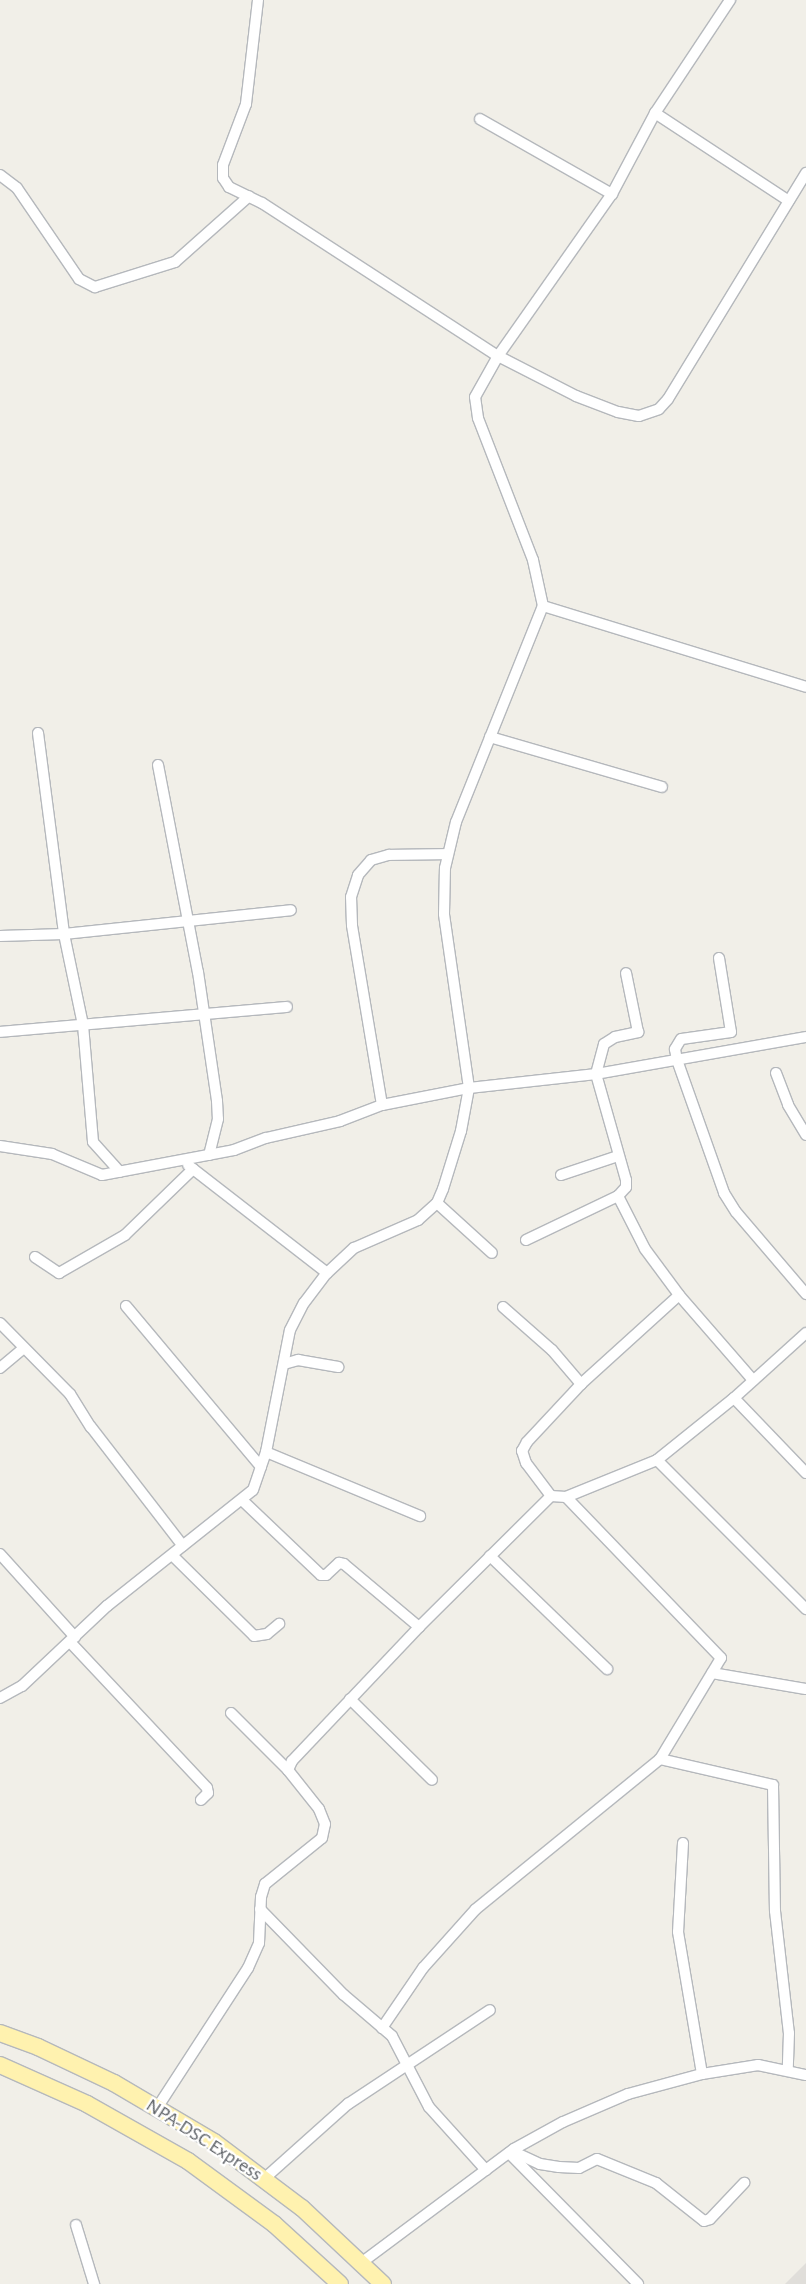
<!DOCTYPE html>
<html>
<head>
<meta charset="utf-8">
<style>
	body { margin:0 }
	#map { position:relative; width:806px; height:2284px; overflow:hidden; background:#f1efe8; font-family:"Alegreya Sans",sans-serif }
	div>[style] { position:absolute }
	.industrial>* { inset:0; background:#e0deda }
	.roads { filter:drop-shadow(1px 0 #b5b8bc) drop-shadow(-1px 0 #b5b8bc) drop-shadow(0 1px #b5b8bc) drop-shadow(0 -1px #b5b8bc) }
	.street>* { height:10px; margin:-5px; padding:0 5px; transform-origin:5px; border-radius:5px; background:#fff }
	.primary>* { height:16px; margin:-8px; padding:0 8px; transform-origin:8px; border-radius:8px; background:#fff2af }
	span { translate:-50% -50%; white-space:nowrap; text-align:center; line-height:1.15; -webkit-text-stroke:4.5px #fff; paint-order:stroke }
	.street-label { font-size:20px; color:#5f6368 }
</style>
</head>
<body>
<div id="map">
	<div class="industrial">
		<div style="clip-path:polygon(806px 2263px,806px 2284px,785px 2284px)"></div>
	</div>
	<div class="roads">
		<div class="street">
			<div style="left:258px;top:0;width:105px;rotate:96.6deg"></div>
			<div style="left:246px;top:104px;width:65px;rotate:110.7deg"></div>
			<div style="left:223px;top:165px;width:13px;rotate:90deg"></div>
			<div style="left:223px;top:178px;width:11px;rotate:56deg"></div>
			<div style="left:229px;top:187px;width:37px;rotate:26deg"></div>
			<div style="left:262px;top:203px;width:281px;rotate:33deg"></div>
			<div style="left:498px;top:356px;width:88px;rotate:27.1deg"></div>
			<div style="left:576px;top:396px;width:45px;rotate:20.9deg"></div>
			<div style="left:618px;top:412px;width:21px;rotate:11deg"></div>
			<div style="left:639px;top:416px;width:21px;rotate:-19deg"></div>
			<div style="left:659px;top:409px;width:13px;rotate:-48deg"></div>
			<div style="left:668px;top:399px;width:265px;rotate:-58.6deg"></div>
			<div style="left:655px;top:113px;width:160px;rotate:33.3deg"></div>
			<div style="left:480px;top:119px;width:152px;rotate:29.6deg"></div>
			<div style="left:0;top:175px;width:21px;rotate:37deg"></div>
			<div style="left:17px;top:188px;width:110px;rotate:55.7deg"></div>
			<div style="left:79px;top:279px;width:18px;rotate:27deg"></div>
			<div style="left:95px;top:287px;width:84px;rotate:-17.4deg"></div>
			<div style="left:175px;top:262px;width:99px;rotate:-41.7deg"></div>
			<div style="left:543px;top:606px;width:275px;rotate:17.1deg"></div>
			<div style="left:38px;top:733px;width:203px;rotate:82.6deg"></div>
			<div style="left:64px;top:934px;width:93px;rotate:78.2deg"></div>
			<div style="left:83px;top:1025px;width:117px;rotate:85.1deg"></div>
			<div style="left:93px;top:1142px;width:40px;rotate:48deg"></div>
			<div style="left:490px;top:737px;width:179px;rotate:16.2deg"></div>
			<div style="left:158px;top:765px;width:211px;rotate:79.1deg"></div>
			<div style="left:198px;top:972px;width:130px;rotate:81.6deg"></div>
			<div style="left:217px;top:1101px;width:18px;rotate:87deg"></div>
			<div style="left:218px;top:1119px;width:37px;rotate:104deg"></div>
			<div style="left:0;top:936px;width:64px;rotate:-1.8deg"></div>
			<div style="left:64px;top:934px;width:228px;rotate:-6deg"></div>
			<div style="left:719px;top:958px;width:75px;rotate:80.8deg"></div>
			<div style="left:731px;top:1032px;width:50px;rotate:172deg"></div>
			<div style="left:681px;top:1039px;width:12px;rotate:121deg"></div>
			<div style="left:675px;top:1049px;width:11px;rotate:80deg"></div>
			<div style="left:677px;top:1060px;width:141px;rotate:70.5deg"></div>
			<div style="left:724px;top:1193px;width:22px;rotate:58deg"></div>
			<div style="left:736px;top:1212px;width:108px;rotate:49.5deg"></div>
			<div style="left:0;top:1032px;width:288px;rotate:-5deg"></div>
			<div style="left:776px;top:1073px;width:34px;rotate:69deg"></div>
			<div style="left:788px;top:1105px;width:35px;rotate:59deg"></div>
			<div style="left:382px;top:1105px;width:182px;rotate:-99.5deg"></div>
			<div style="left:352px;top:925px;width:28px;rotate:-92deg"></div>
			<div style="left:351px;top:897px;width:23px;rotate:-72deg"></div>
			<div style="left:358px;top:875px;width:20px;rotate:-49deg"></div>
			<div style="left:371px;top:860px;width:19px;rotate:-16deg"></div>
			<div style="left:389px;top:855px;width:59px;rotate:-1deg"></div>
			<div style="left:0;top:1146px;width:53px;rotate:8.7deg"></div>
			<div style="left:52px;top:1154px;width:54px;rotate:22.8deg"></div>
			<div style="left:102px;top:1175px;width:134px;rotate:-10.7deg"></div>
			<div style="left:234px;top:1150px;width:34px;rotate:-21deg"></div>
			<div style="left:266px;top:1138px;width:76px;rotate:-12.9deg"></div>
			<div style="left:340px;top:1121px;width:45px;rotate:-20.9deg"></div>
			<div style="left:382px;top:1105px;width:89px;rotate:-11.1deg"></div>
			<div style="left:469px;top:1088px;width:128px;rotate:-6.3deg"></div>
			<div style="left:596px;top:1074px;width:213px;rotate:-10deg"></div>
			<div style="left:188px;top:1165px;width:176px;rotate:37.8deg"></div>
			<div style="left:561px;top:1175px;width:60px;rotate:-18.4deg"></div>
			<div style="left:618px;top:1196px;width:12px;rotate:-48deg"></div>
			<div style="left:626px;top:1187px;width:7px;rotate:-90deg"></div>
			<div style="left:626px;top:1180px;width:110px;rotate:-105.8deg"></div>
			<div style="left:596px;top:1074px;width:31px;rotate:-75deg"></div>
			<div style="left:604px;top:1044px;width:13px;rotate:-32deg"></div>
			<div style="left:615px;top:1037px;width:24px;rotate:-12deg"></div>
			<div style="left:638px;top:1032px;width:60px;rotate:-101.5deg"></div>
			<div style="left:437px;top:1203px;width:74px;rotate:42.3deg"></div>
			<div style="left:526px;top:1240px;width:102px;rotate:-25.6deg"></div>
			<div style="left:618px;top:1196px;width:59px;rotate:63deg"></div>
			<div style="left:645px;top:1249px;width:57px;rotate:53.5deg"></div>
			<div style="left:35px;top:1257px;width:29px;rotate:34deg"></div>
			<div style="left:59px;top:1273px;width:76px;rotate:-29.9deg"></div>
			<div style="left:125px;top:1235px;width:95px;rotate:-44.1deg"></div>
			<div style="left:126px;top:1306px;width:210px;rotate:50deg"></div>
			<div style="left:503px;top:1307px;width:65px;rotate:41.3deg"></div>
			<div style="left:552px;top:1350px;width:45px;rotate:49.5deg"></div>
			<div style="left:0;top:1323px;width:100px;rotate:45.4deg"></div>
			<div style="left:70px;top:1394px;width:39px;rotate:58deg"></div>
			<div style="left:91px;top:1427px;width:150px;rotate:52.3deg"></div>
			<div style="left:284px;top:1364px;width:15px;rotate:-16deg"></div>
			<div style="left:298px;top:1360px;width:41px;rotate:9.9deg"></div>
			<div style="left:0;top:1368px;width:30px;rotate:-40deg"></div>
			<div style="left:734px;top:1398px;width:104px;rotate:46.2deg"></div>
			<div style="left:266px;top:1452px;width:167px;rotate:22.6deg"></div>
			<div style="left:657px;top:1460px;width:211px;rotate:45deg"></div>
			<div style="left:551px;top:1496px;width:41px;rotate:-127.1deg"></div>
			<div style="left:526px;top:1463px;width:13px;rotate:-108deg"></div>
			<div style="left:522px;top:1451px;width:10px;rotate:-61deg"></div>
			<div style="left:527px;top:1442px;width:79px;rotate:-47deg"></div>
			<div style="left:581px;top:1384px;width:132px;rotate:-42.2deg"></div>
			<div style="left:679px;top:1295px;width:113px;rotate:49deg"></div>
			<div style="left:242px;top:1500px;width:109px;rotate:43.5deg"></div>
			<div style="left:321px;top:1575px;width:5px"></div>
			<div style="left:326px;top:1575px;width:18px;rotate:-43deg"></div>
			<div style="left:339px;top:1563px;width:5px;rotate:11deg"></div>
			<div style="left:344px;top:1564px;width:98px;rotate:40deg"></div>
			<div style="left:0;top:1554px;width:112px;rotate:47.9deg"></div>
			<div style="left:173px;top:1556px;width:114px;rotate:44.6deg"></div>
			<div style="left:254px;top:1636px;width:13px;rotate:-9deg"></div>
			<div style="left:267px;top:1634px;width:16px;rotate:-40deg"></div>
			<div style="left:490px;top:1556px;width:163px;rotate:44deg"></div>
			<div style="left:70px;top:1642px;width:200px;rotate:46.8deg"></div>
			<div style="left:207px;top:1788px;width:5px;rotate:79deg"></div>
			<div style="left:208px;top:1793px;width:10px;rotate:135deg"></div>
			<div style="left:712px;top:1673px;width:95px;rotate:9.7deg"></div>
			<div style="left:0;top:1698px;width:25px;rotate:-29deg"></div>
			<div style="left:22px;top:1686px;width:117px;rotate:-43.3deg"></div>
			<div style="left:107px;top:1606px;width:186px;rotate:-38.5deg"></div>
			<div style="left:253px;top:1490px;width:40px;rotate:-71.1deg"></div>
			<div style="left:266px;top:1452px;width:124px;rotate:-78.9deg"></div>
			<div style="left:290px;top:1330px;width:30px;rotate:-63deg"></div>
			<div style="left:304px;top:1303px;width:38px;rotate:-53deg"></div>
			<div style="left:327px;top:1273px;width:37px;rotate:-43deg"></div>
			<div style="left:354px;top:1248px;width:70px;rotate:-23.6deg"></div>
			<div style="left:418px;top:1220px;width:25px;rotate:-42deg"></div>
			<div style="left:437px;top:1203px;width:15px;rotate:-67deg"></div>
			<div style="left:443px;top:1189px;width:61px;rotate:-72.8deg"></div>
			<div style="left:461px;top:1131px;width:44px;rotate:-79.5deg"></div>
			<div style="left:469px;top:1088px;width:176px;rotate:-98.2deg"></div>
			<div style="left:444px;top:914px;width:46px;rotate:-88.8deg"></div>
			<div style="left:445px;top:868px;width:47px;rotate:-76.6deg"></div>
			<div style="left:456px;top:822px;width:233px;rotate:-68.1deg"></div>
			<div style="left:543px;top:606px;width:47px;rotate:-102.3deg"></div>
			<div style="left:533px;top:560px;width:152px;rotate:-111.2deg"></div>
			<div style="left:478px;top:418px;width:21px;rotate:-98deg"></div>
			<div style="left:475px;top:397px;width:47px;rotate:-60.7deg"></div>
			<div style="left:498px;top:356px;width:198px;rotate:-54.9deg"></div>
			<div style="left:612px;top:194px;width:92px;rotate:-62deg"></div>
			<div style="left:655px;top:113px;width:136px;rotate:-56.4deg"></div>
			<div style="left:350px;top:1699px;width:115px;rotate:44.6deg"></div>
			<div style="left:231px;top:1713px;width:81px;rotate:45deg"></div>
			<div style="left:660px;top:1759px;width:116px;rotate:13deg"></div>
			<div style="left:773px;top:1785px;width:126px;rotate:89.1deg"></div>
			<div style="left:775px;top:1911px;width:123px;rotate:83.5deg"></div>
			<div style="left:789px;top:2033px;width:36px;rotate:92deg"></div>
			<div style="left:683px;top:1843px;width:89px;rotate:93.2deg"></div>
			<div style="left:678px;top:1932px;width:144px;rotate:80.4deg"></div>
			<div style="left:260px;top:1909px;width:120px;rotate:45.7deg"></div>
			<div style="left:344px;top:1995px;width:63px;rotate:40.5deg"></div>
			<div style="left:392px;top:2036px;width:80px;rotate:62.5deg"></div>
			<div style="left:429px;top:2107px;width:85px;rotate:47.9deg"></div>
			<div style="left:382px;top:2028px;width:73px;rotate:-55.7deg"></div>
			<div style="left:423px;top:1968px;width:79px;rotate:-48.1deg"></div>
			<div style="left:476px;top:1909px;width:237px;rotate:-39.2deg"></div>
			<div style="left:660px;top:1759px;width:118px;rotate:-58.9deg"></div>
			<div style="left:721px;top:1658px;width:223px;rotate:-133.9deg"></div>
			<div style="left:157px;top:2108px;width:167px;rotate:-57deg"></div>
			<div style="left:248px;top:1968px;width:27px;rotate:-66deg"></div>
			<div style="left:259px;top:1943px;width:46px;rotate:-87.5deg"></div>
			<div style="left:261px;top:1897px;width:14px;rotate:-73deg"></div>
			<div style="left:265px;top:1884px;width:73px;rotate:-38.9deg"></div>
			<div style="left:322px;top:1838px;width:14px;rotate:-78deg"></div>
			<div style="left:325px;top:1824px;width:16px;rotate:-112deg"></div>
			<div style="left:319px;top:1809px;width:50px;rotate:-128.5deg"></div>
			<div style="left:288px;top:1770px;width:10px;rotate:-66deg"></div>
			<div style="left:292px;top:1761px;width:185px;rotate:-46.5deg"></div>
			<div style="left:419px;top:1627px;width:186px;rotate:-44.8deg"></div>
			<div style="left:551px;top:1496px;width:15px;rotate:4deg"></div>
			<div style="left:566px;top:1497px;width:98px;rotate:-22.1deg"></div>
			<div style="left:657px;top:1460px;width:99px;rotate:-38.8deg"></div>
			<div style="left:734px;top:1398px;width:97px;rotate:-42.1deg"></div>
			<div style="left:512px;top:2151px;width:31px;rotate:25deg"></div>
			<div style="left:540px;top:2164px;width:19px;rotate:9deg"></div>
			<div style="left:559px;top:2167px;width:20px;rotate:3deg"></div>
			<div style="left:579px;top:2168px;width:20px;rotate:-27deg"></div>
			<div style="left:597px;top:2159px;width:64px;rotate:22.1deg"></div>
			<div style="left:656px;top:2183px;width:61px;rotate:38.4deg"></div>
			<div style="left:704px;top:2221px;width:6px;rotate:-18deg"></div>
			<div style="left:710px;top:2219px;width:50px;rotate:-46.6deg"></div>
			<div style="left:509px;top:2153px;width:184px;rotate:45.4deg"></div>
			<div style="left:264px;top:2179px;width:113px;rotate:-41.8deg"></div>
			<div style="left:348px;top:2104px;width:170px;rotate:-33.5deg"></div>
			<div style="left:76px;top:2225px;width:62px;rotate:73deg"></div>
			<div style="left:361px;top:2263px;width:191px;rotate:-36.7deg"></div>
			<div style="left:514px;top:2149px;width:56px;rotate:-28.9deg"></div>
			<div style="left:563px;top:2122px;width:71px;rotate:-23.3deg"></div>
			<div style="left:628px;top:2094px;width:77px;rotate:-15.1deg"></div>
			<div style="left:702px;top:2074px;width:57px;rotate:-9.1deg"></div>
			<div style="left:758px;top:2065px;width:49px;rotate:11.8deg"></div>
		</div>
		<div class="primary">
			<div style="left:0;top:2033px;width:40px;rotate:20.2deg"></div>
			<div style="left:38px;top:2047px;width:84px;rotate:25.3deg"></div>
			<div style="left:114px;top:2083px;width:116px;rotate:30.5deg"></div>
			<div style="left:214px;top:2142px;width:110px;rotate:36.9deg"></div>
			<div style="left:302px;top:2208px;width:111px;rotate:43.2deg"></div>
			<div style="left:0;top:2065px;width:95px;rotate:24.1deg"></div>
			<div style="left:87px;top:2104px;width:116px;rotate:29.4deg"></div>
			<div style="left:188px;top:2161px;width:107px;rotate:36.2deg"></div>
			<div style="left:274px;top:2224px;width:89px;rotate:42.3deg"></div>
		</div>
	</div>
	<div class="street-label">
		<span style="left:204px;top:2140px;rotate:33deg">NPA-DSC Express</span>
	</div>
</div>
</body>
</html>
